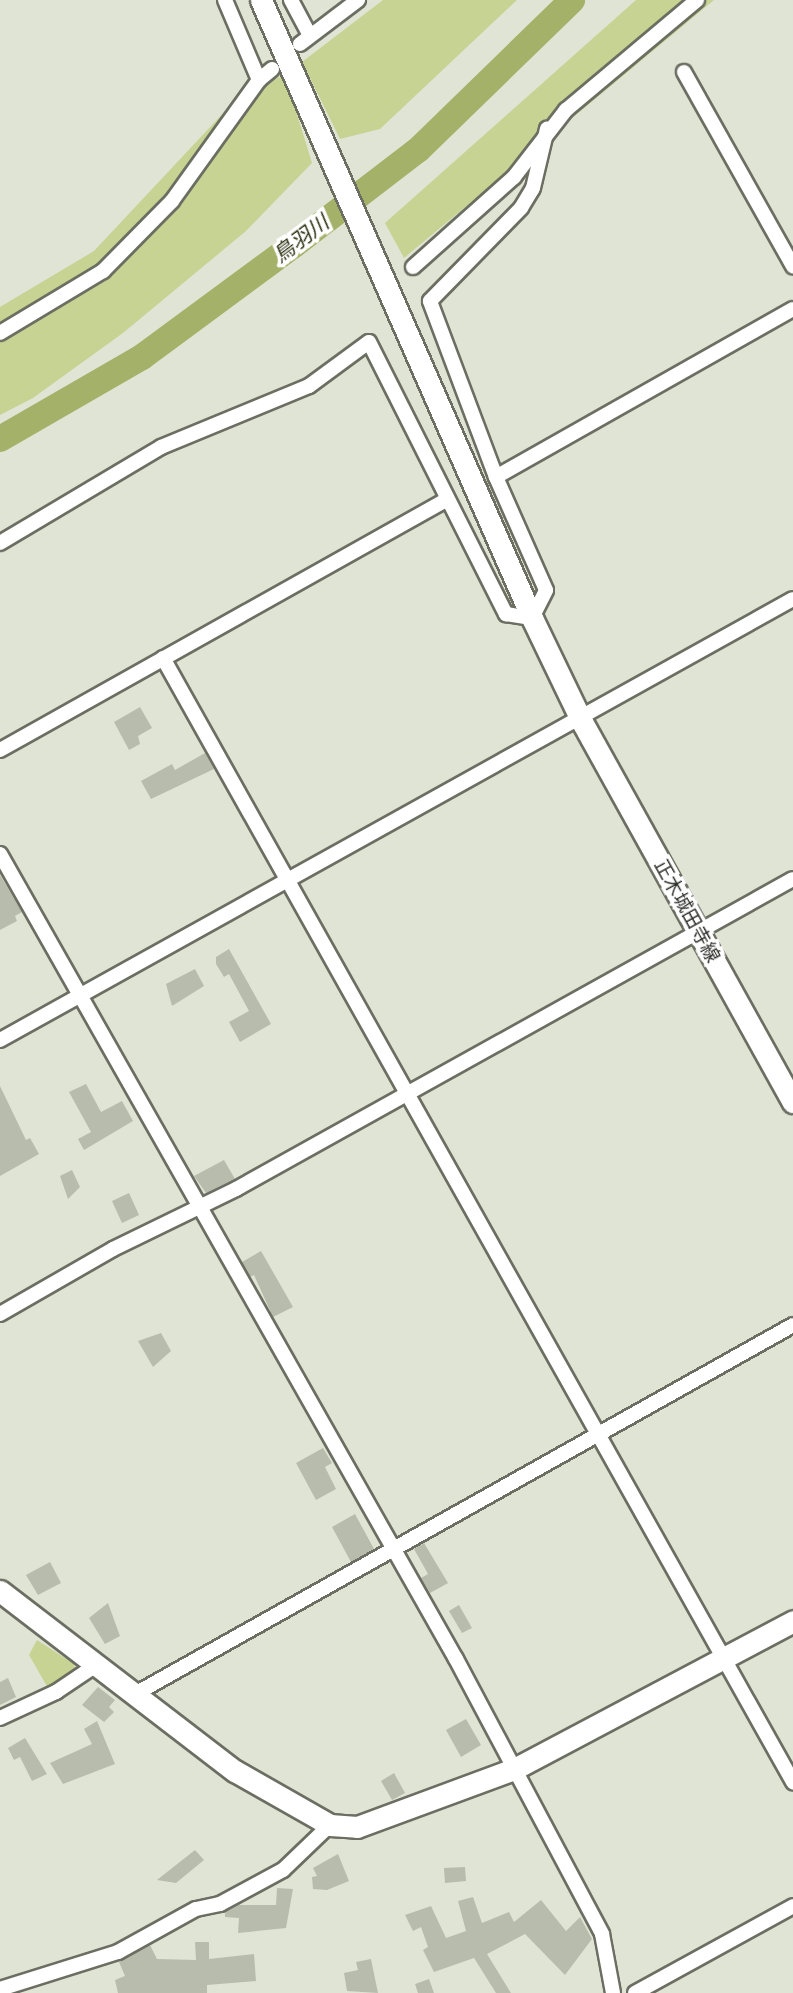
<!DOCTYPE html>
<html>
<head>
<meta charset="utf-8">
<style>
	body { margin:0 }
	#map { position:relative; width:793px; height:1993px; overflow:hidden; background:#e0e4d5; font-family:Arial,"Noto Sans JP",sans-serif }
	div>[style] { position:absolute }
	.green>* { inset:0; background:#c6d393 }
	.river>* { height:26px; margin:-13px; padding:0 13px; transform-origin:13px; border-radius:13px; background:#a4b168 }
	.building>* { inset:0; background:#b8bcad }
	.roads { filter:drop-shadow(2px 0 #6b6e61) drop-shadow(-2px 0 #6b6e61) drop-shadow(0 2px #6b6e61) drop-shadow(0 -2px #6b6e61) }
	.street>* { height:14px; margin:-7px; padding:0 7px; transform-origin:7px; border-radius:7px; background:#fff }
	.secondary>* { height:21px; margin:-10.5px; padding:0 10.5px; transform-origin:10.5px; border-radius:10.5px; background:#fff }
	span { translate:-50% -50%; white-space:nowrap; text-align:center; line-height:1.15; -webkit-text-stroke:7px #fff; paint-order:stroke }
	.street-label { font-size:19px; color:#2c2e28 }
	.water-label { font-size:21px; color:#2a2f0f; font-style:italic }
</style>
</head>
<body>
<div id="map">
	<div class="green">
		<div style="clip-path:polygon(383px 0,517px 0,380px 129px,340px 139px,302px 62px)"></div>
		<div style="clip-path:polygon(636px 0,714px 0,404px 258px,385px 223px)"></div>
		<div style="clip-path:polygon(285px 75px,312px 163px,246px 231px,123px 333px,33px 398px,0 415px,0 307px,94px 251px,242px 93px)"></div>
		<div style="clip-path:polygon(37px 1640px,74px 1664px,76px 1673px,48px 1688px,29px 1655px)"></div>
	</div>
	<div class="river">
		<div style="left:0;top:439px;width:164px;rotate:-30deg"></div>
		<div style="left:142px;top:357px;width:189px;rotate:-36.4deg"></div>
		<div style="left:294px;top:245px;width:156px;rotate:-37.5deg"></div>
		<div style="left:418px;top:150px;width:215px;rotate:-44.2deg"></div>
	</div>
	<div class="building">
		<div style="clip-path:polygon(140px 707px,152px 728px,138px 736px,140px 744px,129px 750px,114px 722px)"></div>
		<div style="clip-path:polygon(205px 753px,214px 769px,151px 799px,141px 781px,172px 764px,175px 770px)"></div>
		<div style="clip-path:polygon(0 875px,22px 912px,15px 916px,17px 921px,0 930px)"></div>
		<div style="clip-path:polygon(229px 949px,271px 1024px,240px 1042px,229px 1022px,249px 1011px,229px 974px,224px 977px,216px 964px,216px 957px)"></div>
		<div style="clip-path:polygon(195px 969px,204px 986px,172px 1006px,166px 984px)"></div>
		<div style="clip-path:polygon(86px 1084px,101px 1112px,122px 1101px,133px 1121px,84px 1150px,78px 1139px,91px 1132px,69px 1092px)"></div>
		<div style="clip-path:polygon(0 1086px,26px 1140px,30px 1138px,39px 1154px,0 1176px)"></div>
		<div style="clip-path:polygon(224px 1160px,235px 1179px,206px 1193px,194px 1176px)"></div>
		<div style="clip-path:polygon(72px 1170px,80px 1187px,68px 1199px,60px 1176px)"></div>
		<div style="clip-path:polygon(129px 1193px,139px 1215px,122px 1223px,112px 1201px)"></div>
		<div style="clip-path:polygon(261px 1251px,293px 1307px,273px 1317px,254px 1275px,250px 1277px,242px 1262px)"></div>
		<div style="clip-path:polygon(161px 1333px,171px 1351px,153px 1367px,138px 1341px)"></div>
		<div style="clip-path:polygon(323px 1448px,332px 1463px,325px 1467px,336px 1489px,316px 1500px,296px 1463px)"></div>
		<div style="clip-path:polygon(355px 1514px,374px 1549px,351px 1562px,332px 1527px)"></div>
		<div style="clip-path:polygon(424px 1543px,448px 1583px,430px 1593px,421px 1578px,428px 1574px,414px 1549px)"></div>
		<div style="clip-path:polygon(50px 1562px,61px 1583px,38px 1595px,26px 1575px)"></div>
		<div style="clip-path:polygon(108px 1603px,120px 1636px,105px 1644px,89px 1618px)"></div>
		<div style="clip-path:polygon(459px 1605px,472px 1628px,462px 1633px,449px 1611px)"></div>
		<div style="clip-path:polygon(8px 1678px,16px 1697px,0 1705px,0 1682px)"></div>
		<div style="clip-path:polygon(98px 1687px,115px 1700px,109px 1707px,114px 1712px,104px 1722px,82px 1705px)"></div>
		<div style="clip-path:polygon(466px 1719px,481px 1745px,461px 1757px,446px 1730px)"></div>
		<div style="clip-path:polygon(97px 1721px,115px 1764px,63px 1784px,50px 1763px,92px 1744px,84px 1729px)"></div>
		<div style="clip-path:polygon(25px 1738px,47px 1774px,32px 1781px,20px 1757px,14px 1760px,8px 1748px)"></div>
		<div style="clip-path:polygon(394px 1773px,405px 1793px,392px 1800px,381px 1781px)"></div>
		<div style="clip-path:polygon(195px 1850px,204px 1860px,176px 1883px,157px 1880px)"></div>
		<div style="clip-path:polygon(338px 1854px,349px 1881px,327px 1890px,313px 1889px,312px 1877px,317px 1876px,313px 1868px)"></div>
		<div style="clip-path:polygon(465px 1867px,466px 1881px,445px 1883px,444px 1868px)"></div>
		<div style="clip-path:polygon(277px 1888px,293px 1889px,286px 1928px,238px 1933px,239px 1918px,225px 1917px,225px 1912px,239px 1905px,276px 1905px)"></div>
		<div style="clip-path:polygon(473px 1897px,482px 1923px,509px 1912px,514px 1922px,541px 1900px,566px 1931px,580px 1917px,592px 1939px,565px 1975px,525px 1934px,487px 1954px,511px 1993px,496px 1993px,474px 1958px,434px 1972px,423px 1950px,428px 1947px,421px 1927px,413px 1931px,405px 1915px,431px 1906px,446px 1938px,466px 1931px,458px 1901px)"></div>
		<div style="clip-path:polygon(195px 1942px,209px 1942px,209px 1959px,254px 1954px,256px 1981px,207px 1985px,207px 1993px,118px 1993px,115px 1980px,125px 1976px,119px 1962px,150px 1945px,157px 1959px,196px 1960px)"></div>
		<div style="clip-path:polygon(371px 1959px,378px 1993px,347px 1991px,344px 1973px,358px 1970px,356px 1962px)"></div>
		<div style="clip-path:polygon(429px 1979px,434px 1993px,418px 1993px,415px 1984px)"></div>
	</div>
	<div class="roads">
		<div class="street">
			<div style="left:225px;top:0;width:87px;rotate:67deg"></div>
			<div style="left:291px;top:0;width:40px;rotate:62deg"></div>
			<div style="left:300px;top:44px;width:73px;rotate:-37.2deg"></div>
			<div style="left:684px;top:72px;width:223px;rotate:60.7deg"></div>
			<div style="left:413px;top:267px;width:135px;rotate:-41.7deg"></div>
			<div style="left:514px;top:177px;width:85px;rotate:-52.2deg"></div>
			<div style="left:566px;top:110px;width:171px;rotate:-40deg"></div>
			<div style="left:0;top:333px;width:120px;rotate:-31deg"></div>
			<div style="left:103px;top:271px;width:98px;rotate:-45.4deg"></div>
			<div style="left:172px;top:201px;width:149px;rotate:-54.3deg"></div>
			<div style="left:259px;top:80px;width:17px;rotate:-40deg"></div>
			<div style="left:496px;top:477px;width:341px;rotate:-29.5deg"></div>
			<div style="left:0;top:543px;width:187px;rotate:-30.8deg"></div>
			<div style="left:161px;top:447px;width:160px;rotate:-22.4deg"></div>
			<div style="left:309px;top:386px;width:74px;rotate:-36.3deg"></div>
			<div style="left:369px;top:342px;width:305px;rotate:63.3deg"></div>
			<div style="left:506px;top:614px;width:26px;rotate:9deg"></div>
			<div style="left:532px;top:618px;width:31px;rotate:-63deg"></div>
			<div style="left:546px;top:590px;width:124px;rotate:-113.9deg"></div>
			<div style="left:496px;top:477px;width:188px;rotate:-110.6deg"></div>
			<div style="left:430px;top:301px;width:130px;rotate:-45.6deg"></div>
			<div style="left:521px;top:208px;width:23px;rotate:-59deg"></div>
			<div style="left:533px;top:188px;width:61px;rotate:-76.7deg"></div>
			<div style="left:163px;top:658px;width:1289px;rotate:60.73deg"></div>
			<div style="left:0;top:750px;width:511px;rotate:-29.27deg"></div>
			<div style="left:0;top:854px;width:925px;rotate:60.47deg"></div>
			<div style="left:456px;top:1659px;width:311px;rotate:62deg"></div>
			<div style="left:602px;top:1934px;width:60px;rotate:79.4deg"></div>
			<div style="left:0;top:1040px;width:907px;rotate:-29.08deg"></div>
			<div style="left:0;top:1314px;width:130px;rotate:-29.9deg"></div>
			<div style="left:113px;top:1249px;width:137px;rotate:-26deg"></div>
			<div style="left:236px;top:1189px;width:637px;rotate:-29.1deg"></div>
			<div style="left:135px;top:1694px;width:754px;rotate:-29.28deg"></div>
			<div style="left:0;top:1718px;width:62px;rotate:-24.9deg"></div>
			<div style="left:56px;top:1692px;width:48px;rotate:-34deg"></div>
			<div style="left:0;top:1989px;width:124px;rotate:-17.4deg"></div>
			<div style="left:118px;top:1952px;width:89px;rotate:-28.9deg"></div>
			<div style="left:196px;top:1909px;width:25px;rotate:-12deg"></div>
			<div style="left:220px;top:1904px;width:72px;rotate:-28.4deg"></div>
			<div style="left:283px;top:1870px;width:65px;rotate:-43.8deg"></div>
			<div style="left:635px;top:1993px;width:180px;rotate:-28.8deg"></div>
		</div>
		<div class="secondary">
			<div style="left:261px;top:0;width:675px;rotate:66.32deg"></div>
			<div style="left:532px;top:618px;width:113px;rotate:64.3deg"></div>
			<div style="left:581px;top:720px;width:437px;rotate:61deg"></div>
			<div style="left:0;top:1591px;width:296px;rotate:37.5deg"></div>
			<div style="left:235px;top:1771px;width:109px;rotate:29.6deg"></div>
			<div style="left:330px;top:1825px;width:27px;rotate:4deg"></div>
			<div style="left:357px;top:1827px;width:167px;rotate:-20.3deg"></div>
			<div style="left:514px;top:1769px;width:316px;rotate:-27.9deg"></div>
		</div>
	</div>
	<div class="street-label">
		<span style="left:687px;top:911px;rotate:61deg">正木城田寺線</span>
	</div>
	<div class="water-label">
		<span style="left:301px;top:239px;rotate:-37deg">鳥羽川</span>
	</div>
</div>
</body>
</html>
